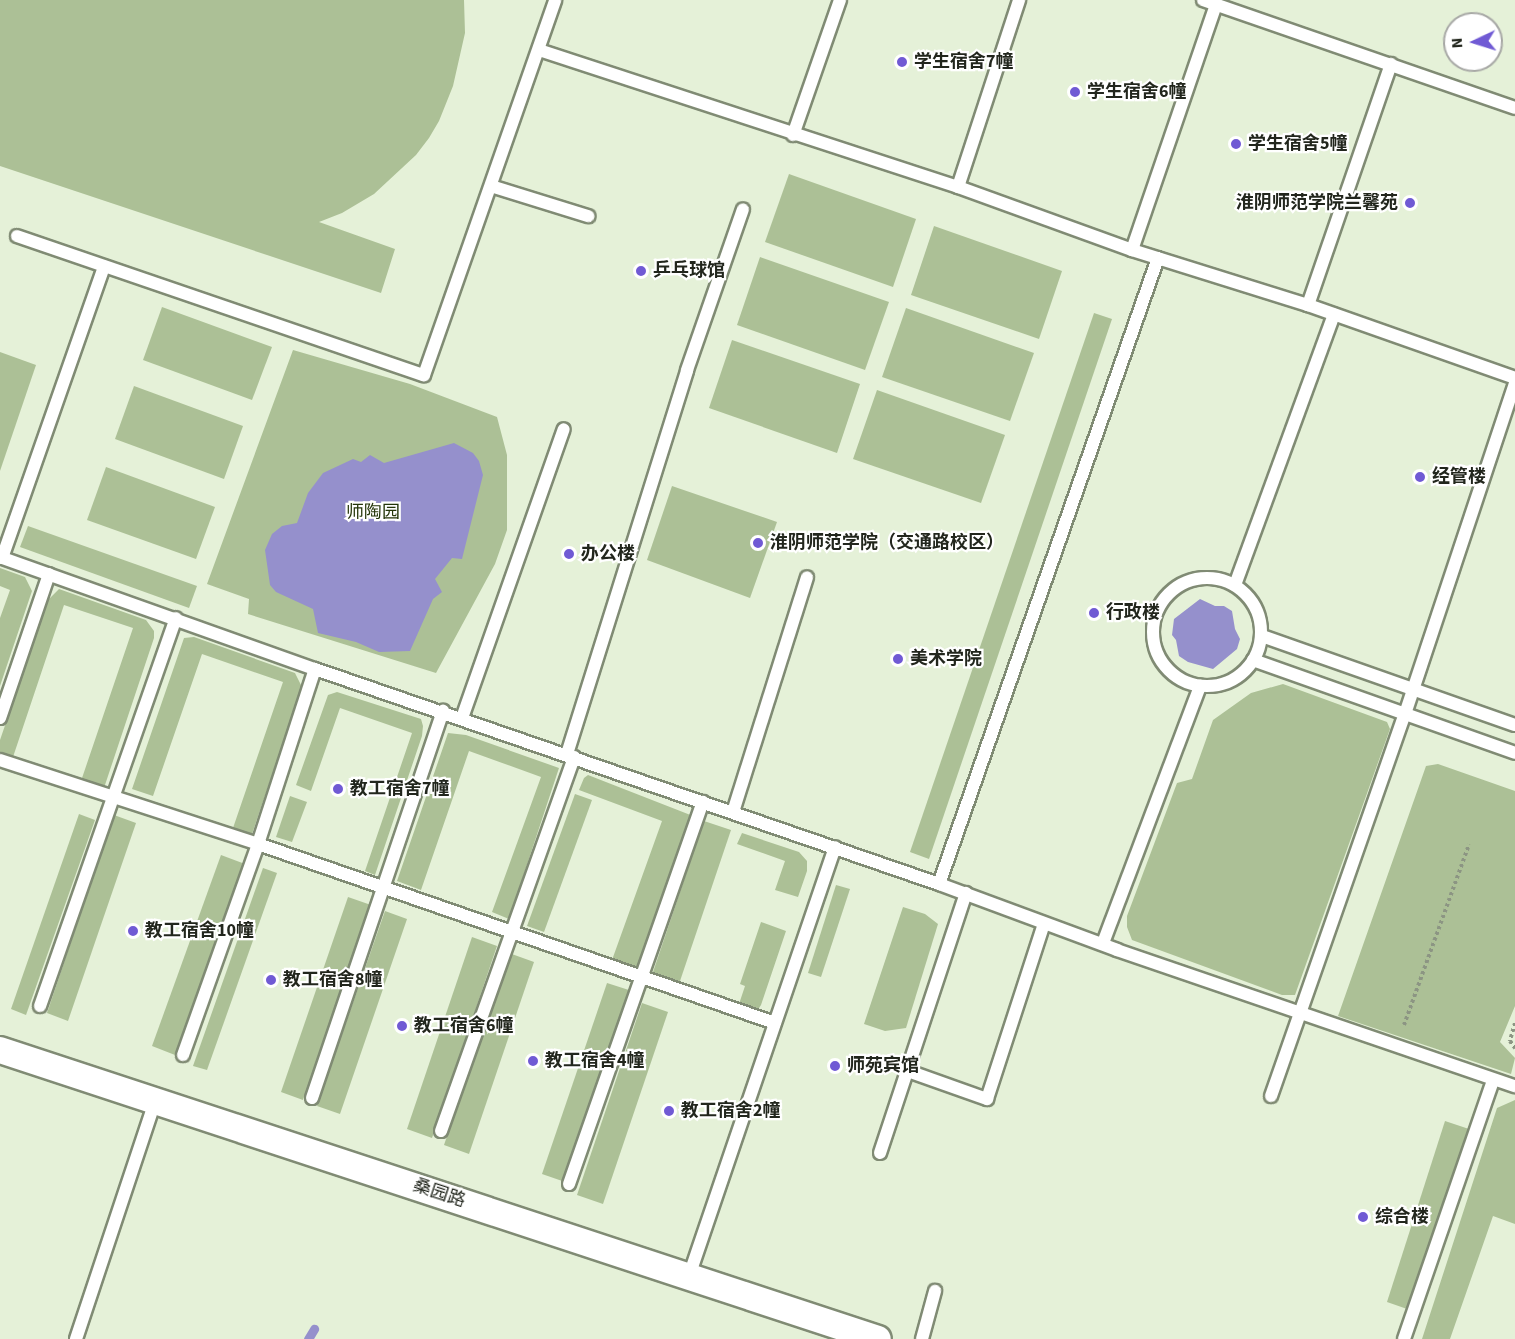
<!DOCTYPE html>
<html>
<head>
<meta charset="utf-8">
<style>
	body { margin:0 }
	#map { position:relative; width:1515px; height:1339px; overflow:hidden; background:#e5f1d8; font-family:"Source Sans 3","Noto Sans SC",sans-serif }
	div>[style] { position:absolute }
	.green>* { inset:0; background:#acc096 }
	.water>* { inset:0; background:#9590cc }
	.stream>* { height:9px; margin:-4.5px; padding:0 4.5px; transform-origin:4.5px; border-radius:4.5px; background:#9590cc }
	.path>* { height:4px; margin-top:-2px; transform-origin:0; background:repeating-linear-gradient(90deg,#8c9583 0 3px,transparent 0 6px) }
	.roads { filter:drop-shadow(2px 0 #808b74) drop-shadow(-2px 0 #808b74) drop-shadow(0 2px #808b74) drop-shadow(0 -2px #808b74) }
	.lane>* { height:12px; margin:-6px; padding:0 6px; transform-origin:6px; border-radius:6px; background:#fff }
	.lane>.ring { margin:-6px; padding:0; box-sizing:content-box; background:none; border:12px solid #fff; border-radius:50% }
	.street>* { height:26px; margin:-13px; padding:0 13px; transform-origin:13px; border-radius:13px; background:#fff }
	.dots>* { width:16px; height:16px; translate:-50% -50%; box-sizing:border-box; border:3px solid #fff; border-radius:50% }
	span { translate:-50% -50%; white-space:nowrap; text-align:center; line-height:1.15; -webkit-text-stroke:4.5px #fff; paint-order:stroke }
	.poi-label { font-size:18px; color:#22261d; font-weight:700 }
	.left { translate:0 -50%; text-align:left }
	.right { translate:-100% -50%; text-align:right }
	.park-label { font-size:18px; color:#243509 }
	.street-label { font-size:18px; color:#22261d }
	.north { position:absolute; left:1443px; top:12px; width:60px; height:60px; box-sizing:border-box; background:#fff; border:2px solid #a7a8a5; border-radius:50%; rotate:266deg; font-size:16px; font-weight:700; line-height:24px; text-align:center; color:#22261d }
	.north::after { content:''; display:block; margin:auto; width:21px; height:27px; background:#705ad4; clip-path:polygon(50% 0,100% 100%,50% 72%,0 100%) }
</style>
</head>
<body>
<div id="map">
	<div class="green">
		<div style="clip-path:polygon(0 0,464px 0,465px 33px,453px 86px,439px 121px,429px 138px,416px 155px,374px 194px,342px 213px,319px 222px,395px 249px,381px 293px,0 166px)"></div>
		<div style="clip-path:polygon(789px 174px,916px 219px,893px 287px,765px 242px)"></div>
		<div style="clip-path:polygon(934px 226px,1062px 271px,1039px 339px,911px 295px)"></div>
		<div style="clip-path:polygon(760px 257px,889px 302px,865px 370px,737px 325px)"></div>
		<div style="clip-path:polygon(162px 307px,272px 347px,252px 400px,143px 360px)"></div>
		<div style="clip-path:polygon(906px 308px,1034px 353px,1010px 421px,882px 377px)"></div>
		<div style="clip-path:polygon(1094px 313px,1112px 319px,929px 859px,910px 852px)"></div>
		<div style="clip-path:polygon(732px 340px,860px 384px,837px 453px,709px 408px)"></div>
		<div style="clip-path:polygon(293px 350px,410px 384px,497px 417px,507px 455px,507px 530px,495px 564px,436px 673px,248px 614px,249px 599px,207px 584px)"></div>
		<div style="clip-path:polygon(0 352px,36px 365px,0 471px)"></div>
		<div style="clip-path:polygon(134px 386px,243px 426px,224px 479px,115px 439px)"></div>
		<div style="clip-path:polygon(877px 390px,1005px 435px,981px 503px,853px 459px)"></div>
		<div style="clip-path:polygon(106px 467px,215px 507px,196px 559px,87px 520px)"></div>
		<div style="clip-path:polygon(672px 486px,777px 522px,750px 598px,647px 560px)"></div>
		<div style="clip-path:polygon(28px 526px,197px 586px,189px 608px,20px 547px)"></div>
		<div style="clip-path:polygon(0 568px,25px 577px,32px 591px,0 686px,0 618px,10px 590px,0 586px)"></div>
		<div style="clip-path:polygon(59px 589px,146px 620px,154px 631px,154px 638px,104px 788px,81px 781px,133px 628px,64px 605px,13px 757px,0 752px,0 740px,48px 600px)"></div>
		<div style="clip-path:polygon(194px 637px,295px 673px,302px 687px,252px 834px,233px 828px,283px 682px,202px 654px,153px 796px,132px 789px,184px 638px)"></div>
		<div style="clip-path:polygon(1283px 684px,1387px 722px,1390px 729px,1295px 995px,1282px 995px,1132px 940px,1127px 927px,1127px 916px,1177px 783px,1192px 779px,1213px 720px,1251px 693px)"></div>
		<div style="clip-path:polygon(337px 692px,421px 719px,423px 726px,422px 736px,375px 875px,365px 871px,412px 733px,340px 708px,311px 791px,296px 785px,328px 695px)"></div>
		<div style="clip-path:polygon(448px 733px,466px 735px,559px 768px,509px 919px,492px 912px,541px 777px,469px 751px,421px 890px,397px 881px)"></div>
		<div style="clip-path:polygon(1438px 764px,1515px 791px,1515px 1006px,1500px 1042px,1515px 1058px,1511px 1074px,1338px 1016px,1426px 766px)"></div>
		<div style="clip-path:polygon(588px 775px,693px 816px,638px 970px,612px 960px,662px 821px,579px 790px,584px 778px)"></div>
		<div style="clip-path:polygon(575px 794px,592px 800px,544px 932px,527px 926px)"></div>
		<div style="clip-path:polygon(290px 796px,307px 802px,292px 842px,276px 837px)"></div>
		<div style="clip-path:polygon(79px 814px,95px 820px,26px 1015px,11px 1009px)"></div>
		<div style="clip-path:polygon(114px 815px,136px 823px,68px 1021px,47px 1013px)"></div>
		<div style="clip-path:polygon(704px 821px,731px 830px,679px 984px,652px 975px)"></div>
		<div style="clip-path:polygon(742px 833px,799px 852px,807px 861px,807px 871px,798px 897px,775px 890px,785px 861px,737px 844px)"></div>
		<div style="clip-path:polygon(221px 855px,245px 864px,175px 1055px,152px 1046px)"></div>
		<div style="clip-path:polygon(263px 868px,277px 873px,207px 1070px,193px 1066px)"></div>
		<div style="clip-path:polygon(836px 885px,850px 889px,821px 977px,808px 973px)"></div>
		<div style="clip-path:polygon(348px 897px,371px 905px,303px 1100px,281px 1092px)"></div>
		<div style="clip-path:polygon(903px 907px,925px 914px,938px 924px,906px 1028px,885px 1031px,864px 1024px)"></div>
		<div style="clip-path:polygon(385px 911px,407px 919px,340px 1114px,317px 1106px)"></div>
		<div style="clip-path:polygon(761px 922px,786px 931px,761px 1005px,757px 1011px,739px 1004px,745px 986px,740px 984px)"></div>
		<div style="clip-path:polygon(472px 937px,497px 946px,432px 1138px,407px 1129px)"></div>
		<div style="clip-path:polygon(509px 953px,534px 962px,469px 1154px,444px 1145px)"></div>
		<div style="clip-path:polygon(607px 983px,632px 991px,568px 1183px,542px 1174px)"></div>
		<div style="clip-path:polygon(642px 1003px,668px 1012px,603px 1204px,577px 1195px)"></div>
		<div style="clip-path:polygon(1515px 1100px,1515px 1224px,1493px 1216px,1450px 1339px,1422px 1339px,1497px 1108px)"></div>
		<div style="clip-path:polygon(1445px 1121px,1469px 1129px,1410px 1310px,1387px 1302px)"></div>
	</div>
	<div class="water">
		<div style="clip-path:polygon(454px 443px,473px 453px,479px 461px,483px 475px,462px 559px,452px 558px,435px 579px,442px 592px,433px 599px,410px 651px,379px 652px,356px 642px,318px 633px,313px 609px,276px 592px,270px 585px,265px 550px,272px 534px,282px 526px,297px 523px,308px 493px,323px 473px,353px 459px,361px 462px,370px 455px,384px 463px)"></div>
		<div style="clip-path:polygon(1200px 599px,1215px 606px,1224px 606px,1232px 611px,1235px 629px,1240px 639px,1237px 649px,1213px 669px,1188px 662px,1179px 656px,1176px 640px,1172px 635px,1174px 619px)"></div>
	</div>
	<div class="stream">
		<div style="left:308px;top:1339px;width:12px;rotate:-59deg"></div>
	</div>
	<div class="path">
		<div style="left:1515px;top:1023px;width:19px;rotate:106deg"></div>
		<div style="left:1510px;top:1041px;width:9px;rotate:54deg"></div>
		<div style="left:1404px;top:1025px;width:192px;rotate:-70.2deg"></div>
	</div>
	<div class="roads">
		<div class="lane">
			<div style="left:1203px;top:0;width:330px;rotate:19.1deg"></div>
			<div style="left:539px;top:50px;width:441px;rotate:18.1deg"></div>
			<div style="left:958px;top:187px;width:185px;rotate:19.9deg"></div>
			<div style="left:1132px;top:250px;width:184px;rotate:17.4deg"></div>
			<div style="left:1308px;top:305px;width:219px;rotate:19.4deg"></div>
			<div style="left:793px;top:135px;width:143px;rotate:-70.8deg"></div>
			<div style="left:491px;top:186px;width:102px;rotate:17.2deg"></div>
			<div style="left:958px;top:187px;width:197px;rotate:-71.9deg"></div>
			<div style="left:17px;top:236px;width:430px;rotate:18.9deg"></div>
			<div style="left:424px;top:375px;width:397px;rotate:-70.7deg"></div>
			<div style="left:1132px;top:250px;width:260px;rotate:-71.1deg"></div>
			<div style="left:1308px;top:305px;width:255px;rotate:-71deg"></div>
			<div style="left:0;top:557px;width:334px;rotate:19.6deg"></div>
			<div style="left:315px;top:669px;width:660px;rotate:19.01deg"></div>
			<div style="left:939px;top:884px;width:190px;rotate:20.3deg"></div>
			<div style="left:1117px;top:950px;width:421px;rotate:18.9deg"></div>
			<div style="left:2px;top:558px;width:309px;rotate:-70.7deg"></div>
			<div class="ring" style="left:1153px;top:578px;width:96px;height:96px"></div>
			<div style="left:1235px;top:585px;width:288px;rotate:-69.9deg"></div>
			<div style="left:1262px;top:636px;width:268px;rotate:19.4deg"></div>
			<div style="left:1253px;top:660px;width:278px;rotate:19.5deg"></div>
			<div style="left:0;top:718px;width:152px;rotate:-71.2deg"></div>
			<div style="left:462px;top:718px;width:306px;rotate:-70.6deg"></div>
			<div style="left:567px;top:754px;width:402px;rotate:-72.6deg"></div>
			<div style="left:687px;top:370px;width:170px;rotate:-70.8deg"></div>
			<div style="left:0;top:760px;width:271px;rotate:18deg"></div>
			<div style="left:258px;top:844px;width:547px;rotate:19.1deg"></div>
			<div style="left:733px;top:812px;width:246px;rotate:-72.5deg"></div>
			<div style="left:939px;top:884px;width:663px;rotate:-70.72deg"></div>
			<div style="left:1103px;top:943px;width:275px;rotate:-69.3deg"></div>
			<div style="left:40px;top:1006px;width:411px;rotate:-70.7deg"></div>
			<div style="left:183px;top:1055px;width:224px;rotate:-70.4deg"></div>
			<div style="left:258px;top:844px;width:184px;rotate:-72deg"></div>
			<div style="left:908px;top:1071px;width:84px;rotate:19.5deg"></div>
			<div style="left:987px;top:1099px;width:184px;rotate:-72deg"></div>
			<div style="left:1271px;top:1096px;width:405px;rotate:-70.7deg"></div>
			<div style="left:1405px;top:714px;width:349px;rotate:-71.6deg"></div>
			<div style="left:312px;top:1098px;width:409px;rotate:-71.3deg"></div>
			<div style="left:441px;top:1131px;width:397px;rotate:-70.4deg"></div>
			<div style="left:880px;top:1153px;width:274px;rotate:-71.7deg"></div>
			<div style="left:569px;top:1184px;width:405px;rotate:-70.7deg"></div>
			<div style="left:689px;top:1276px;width:453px;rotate:-71.2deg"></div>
			<div style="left:76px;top:1339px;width:251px;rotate:-71.6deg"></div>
			<div style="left:922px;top:1339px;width:50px;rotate:-74.8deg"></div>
			<div style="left:1404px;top:1339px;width:274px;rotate:-71deg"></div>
		</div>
		<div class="street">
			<div style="left:0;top:1050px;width:924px;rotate:18.22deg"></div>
		</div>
	</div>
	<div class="dots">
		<div style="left:902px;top:62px;background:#705ad4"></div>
		<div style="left:1075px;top:92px;background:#705ad4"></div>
		<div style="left:1236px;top:144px;background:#705ad4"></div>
		<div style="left:1410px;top:203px;background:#705ad4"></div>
		<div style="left:641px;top:271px;background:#705ad4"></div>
		<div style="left:1420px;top:477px;background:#705ad4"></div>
		<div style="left:758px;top:543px;background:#705ad4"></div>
		<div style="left:569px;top:554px;background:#705ad4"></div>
		<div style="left:1094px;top:613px;background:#705ad4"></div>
		<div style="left:898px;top:659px;background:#705ad4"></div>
		<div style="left:338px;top:789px;background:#705ad4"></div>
		<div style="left:133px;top:931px;background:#705ad4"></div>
		<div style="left:271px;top:980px;background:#705ad4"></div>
		<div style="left:402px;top:1026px;background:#705ad4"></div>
		<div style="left:533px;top:1061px;background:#705ad4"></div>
		<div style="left:835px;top:1066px;background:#705ad4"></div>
		<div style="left:669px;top:1111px;background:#705ad4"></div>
		<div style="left:1363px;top:1217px;background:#705ad4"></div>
	</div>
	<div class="poi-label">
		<span class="left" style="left:914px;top:62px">学生宿舍7幢</span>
		<span class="left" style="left:1087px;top:92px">学生宿舍6幢</span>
		<span class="left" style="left:1248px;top:144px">学生宿舍5幢</span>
		<span class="right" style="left:1398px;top:203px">淮阴师范学院兰馨苑</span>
		<span class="left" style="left:653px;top:271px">乒乓球馆</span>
		<span class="left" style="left:1432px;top:477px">经管楼</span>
		<span class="left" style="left:770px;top:543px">淮阴师范学院（交通路校区）</span>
		<span class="left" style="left:581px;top:554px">办公楼</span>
		<span class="left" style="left:1106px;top:613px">行政楼</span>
		<span class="left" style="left:910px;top:659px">美术学院</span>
		<span class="left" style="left:350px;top:789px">教工宿舍7幢</span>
		<span class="left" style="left:145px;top:931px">教工宿舍10幢</span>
		<span class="left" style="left:283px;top:980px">教工宿舍8幢</span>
		<span class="left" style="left:414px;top:1026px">教工宿舍6幢</span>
		<span class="left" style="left:545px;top:1061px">教工宿舍4幢</span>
		<span class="left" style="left:847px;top:1066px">师苑宾馆</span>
		<span class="left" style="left:681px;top:1111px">教工宿舍2幢</span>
		<span class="left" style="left:1375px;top:1217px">综合楼</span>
	</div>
	<div class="park-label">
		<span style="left:373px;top:513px">师陶园</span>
	</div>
	<div class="street-label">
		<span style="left:439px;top:1194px;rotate:18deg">桑园路</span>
	</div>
	<div class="north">N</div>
</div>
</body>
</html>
